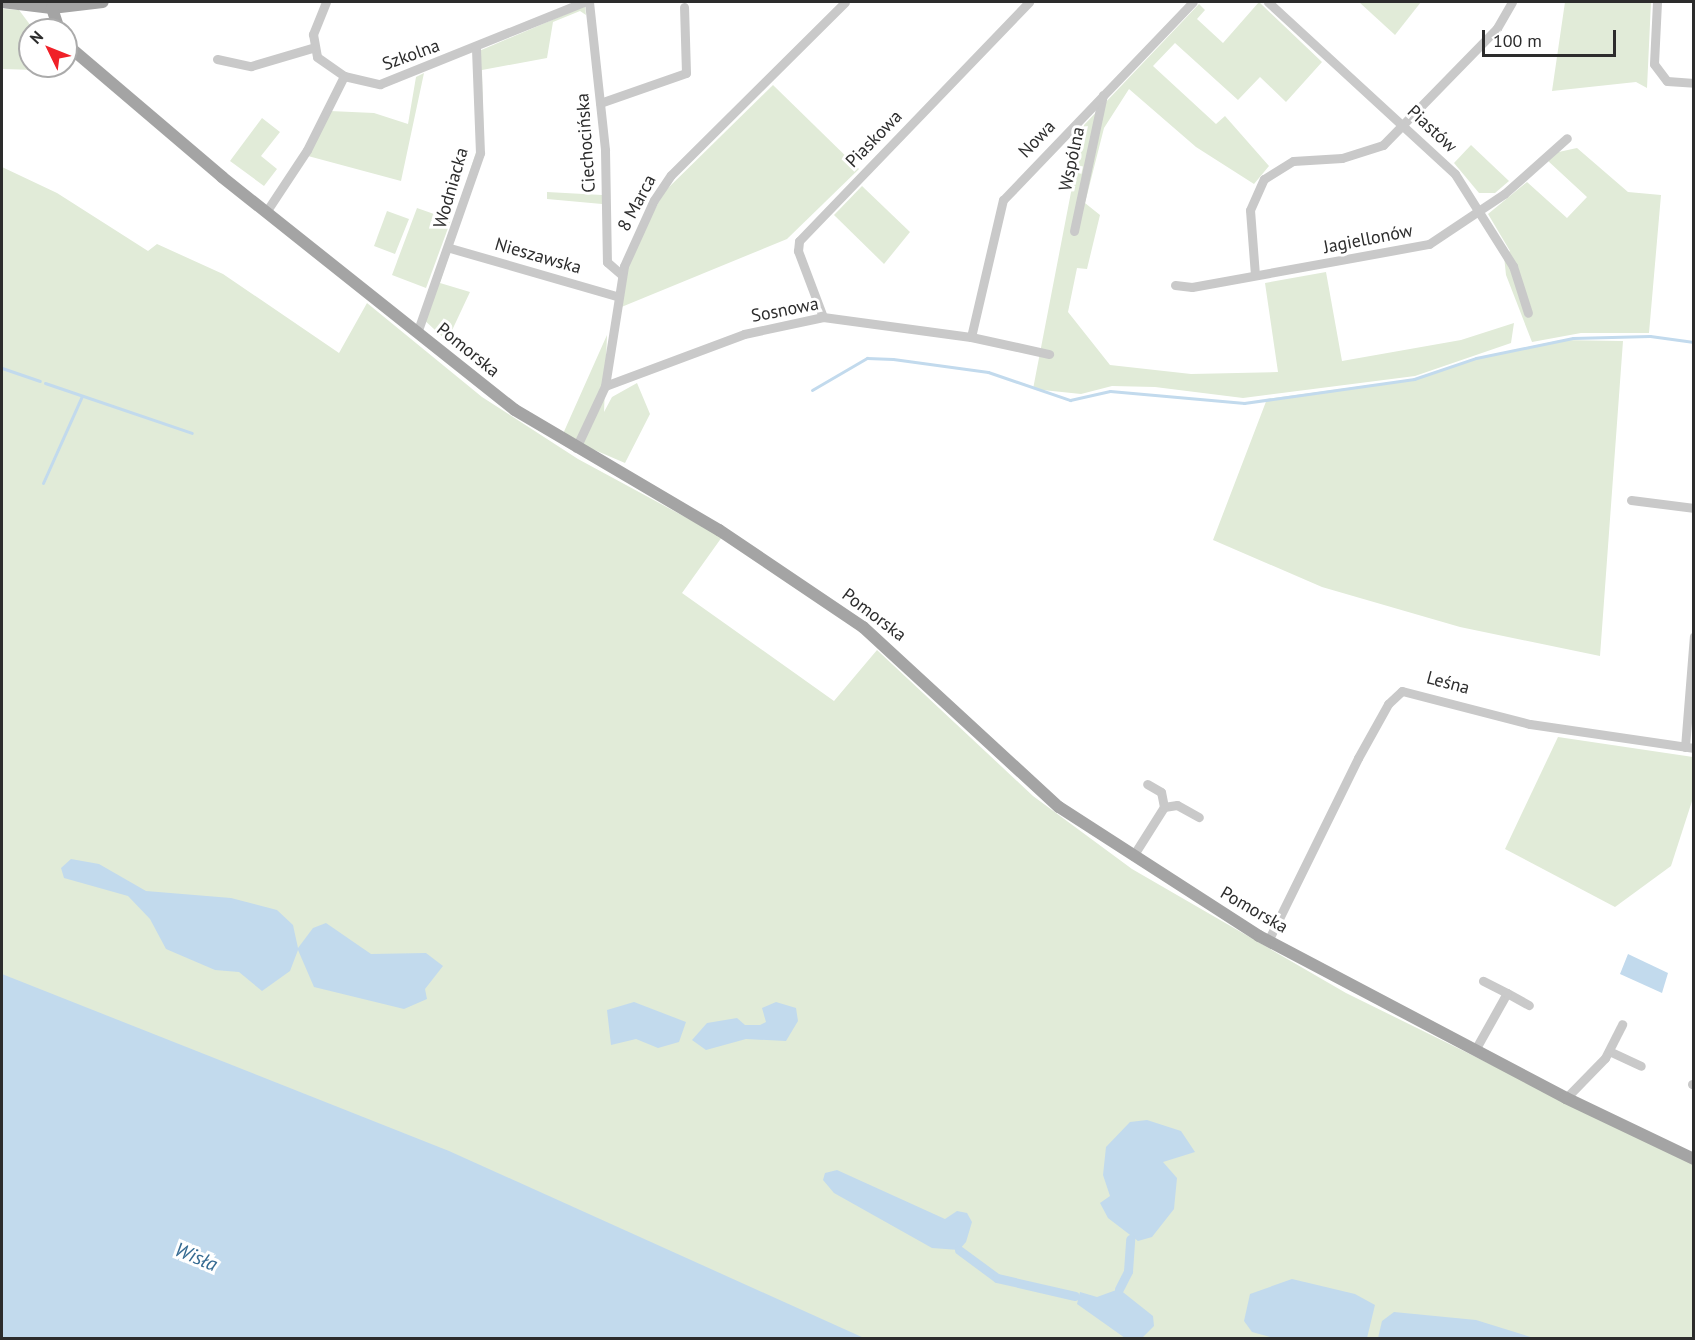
<!DOCTYPE html>
<html>
<head>
<meta charset="utf-8">
<style>
	body { margin:0 }
	#map { position:relative; width:1695px; height:1340px; overflow:hidden; background:#fff; font-family:"PT Sans",sans-serif }
	div>[style] { position:absolute }
	.green>* { inset:0; background:#e1ebd8 }
	.water>* { inset:0; background:#c2daed }
	.stream>* { height:3px; margin:-1.5px; padding:0 1.5px; transform-origin:1.5px; border-radius:1.5px; background:#c2daed }
	.canal>* { height:9px; margin:-4.5px; padding:0 4.5px; transform-origin:4.5px; border-radius:4.5px; background:#c2daed }
	.minor>* { height:9px; margin:-4.5px; padding:0 4.5px; transform-origin:4.5px; border-radius:4.5px; background:#c9c9c9 }
	.major>* { height:12px; margin:-6px; padding:0 6px; transform-origin:6px; border-radius:6px; background:#a4a4a4 }
	span { translate:-50% -50%; white-space:nowrap; text-align:center; line-height:1.15; -webkit-text-stroke:6px #fff; paint-order:stroke }
	.street-label { font-size:18px; color:#2c2c2c }
	.water-label { font-size:20px; color:#366b92; font-style:italic }
	.frame { position:absolute; inset:0; border:3px solid #2c2c2c; pointer-events:none }
	.north { position:absolute; left:18px; top:18px; width:60px; height:60px; box-sizing:border-box; background:#fff; border:2px solid #ababab; border-radius:50%; rotate:313deg; font-size:16px; font-weight:700; line-height:24px; text-align:center; color:#2c2c2c }
	.north::after { content:''; display:block; margin:auto; width:21px; height:27px; background:#f02128; clip-path:polygon(50% 0,100% 100%,50% 72%,0 100%) }
	.scale { position:absolute; left:1482px; top:30px; width:134px; height:27px; box-sizing:border-box; border:3px solid #2c2c2c; border-top:0; padding-left:8px; font-size:18px; line-height:21px; white-space:nowrap; color:#2c2c2c; -webkit-text-stroke:4px #fff; paint-order:stroke }
</style>
</head>
<body>
<div id="map">
	<div class="green">
		<div style="clip-path:polygon(1259px 2px,1322px 62px,1286px 102px,1260px 77px,1238px 100px,1175px 43px,1153px 66px,1216px 124px,1225px 116px,1269px 166px,1254px 184px,1196px 147px,1129px 89px,1104px 128px,1085px 203px,1100px 215px,1087px 269px,1077px 268px,1068px 312px,1110px 365px,1191px 374px,1278px 372px,1265px 283px,1326px 272px,1342px 361px,1461px 340px,1514px 323px,1511px 343px,1415px 376px,1243px 398px,1155px 387px,1112px 386px,1081px 394px,1033px 389px,1084px 125px,1199px 4px,1205px 10px,1197px 19px,1223px 43px)"></div>
		<div style="clip-path:polygon(1359px 2px,1421px 2px,1395px 35px)"></div>
		<div style="clip-path:polygon(1565px 2px,1651px 2px,1647px 88px,1636px 82px,1552px 91px)"></div>
		<div style="clip-path:polygon(585px 6px,586px 15px,580px 11px,553px 22px,547px 58px,482px 70px,484px 149px,440px 283px,470px 292px,447px 341px,422px 318px,477px 149px,479px 51px)"></div>
		<div style="clip-path:polygon(2px 9px,19px 10px,34px 30px,30px 30px,30px 66px,37px 70px,2px 69px)"></div>
		<div style="clip-path:polygon(424px 73px,401px 181px,308px 156px,330px 111px,374px 113px,408px 124px,416px 77px)"></div>
		<div style="clip-path:polygon(773px 85px,859px 169px,787px 239px,619px 308px,626px 264px,664px 192px)"></div>
		<div style="clip-path:polygon(262px 118px,280px 132px,261px 156px,277px 169px,264px 186px,230px 161px)"></div>
		<div style="clip-path:polygon(1471px 145px,1509px 181px,1495px 193px,1479px 193px,1454px 163px)"></div>
		<div style="clip-path:polygon(1577px 148px,1628px 192px,1661px 195px,1649px 333px,1581px 333px,1532px 342px,1506px 275px,1504px 256px,1510px 251px,1488px 214px,1527px 182px,1567px 218px,1587px 197px,1547px 160px,1554px 153px)"></div>
		<div style="clip-path:polygon(2px 167px,57px 193px,148px 251px,157px 244px,223px 274px,339px 353px,367px 303px,482px 397px,578px 459px,722px 537px,682px 593px,834px 701px,877px 650px,1033px 796px,1132px 869px,1346px 993px,1693px 1164px,1693px 1338px,337px 1338px,2px 1189px)"></div>
		<div style="clip-path:polygon(862px 186px,910px 232px,884px 264px,834px 215px)"></div>
		<div style="clip-path:polygon(547px 192px,602px 195px,602px 204px,547px 199px)"></div>
		<div style="clip-path:polygon(417px 208px,451px 220px,426px 288px,392px 275px)"></div>
		<div style="clip-path:polygon(387px 211px,409px 219px,395px 254px,374px 246px)"></div>
		<div style="clip-path:polygon(607px 335px,604px 412px,612px 397px,637px 383px,650px 414px,625px 463px,562px 436px)"></div>
		<div style="clip-path:polygon(1561px 340px,1623px 341px,1600px 656px,1460px 627px,1322px 587px,1213px 540px,1267px 399px,1414px 379px,1476px 358px)"></div>
		<div style="clip-path:polygon(1558px 737px,1693px 757px,1693px 798px,1671px 866px,1615px 907px,1505px 849px)"></div>
	</div>
	<div class="water">
		<div style="clip-path:polygon(71px 859px,99px 864px,146px 891px,231px 898px,277px 910px,293px 925px,298px 948px,313px 928px,326px 923px,371px 954px,426px 953px,443px 966px,425px 989px,427px 999px,404px 1009px,314px 987px,298px 950px,290px 971px,262px 991px,239px 972px,215px 970px,166px 949px,150px 919px,128px 896px,64px 878px,61px 868px)"></div>
		<div style="clip-path:polygon(1628px 954px,1668px 973px,1662px 993px,1620px 974px)"></div>
		<div style="clip-path:polygon(2px 974px,449px 1151px,864px 1338px,2px 1338px)"></div>
		<div style="clip-path:polygon(634px 1002px,686px 1022px,679px 1042px,658px 1048px,636px 1039px,611px 1045px,607px 1010px)"></div>
		<div style="clip-path:polygon(776px 1002px,796px 1008px,798px 1021px,786px 1041px,746px 1039px,706px 1050px,692px 1040px,707px 1023px,737px 1018px,745px 1025px,760px 1025px,766px 1022px,762px 1008px)"></div>
		<div style="clip-path:polygon(1147px 1120px,1181px 1131px,1195px 1152px,1163px 1162px,1177px 1178px,1174px 1209px,1152px 1237px,1138px 1241px,1108px 1218px,1100px 1203px,1110px 1196px,1103px 1175px,1106px 1147px,1130px 1122px)"></div>
		<div style="clip-path:polygon(837px 1170px,945px 1219px,957px 1211px,967px 1213px,972px 1222px,966px 1242px,959px 1250px,932px 1248px,834px 1193px,823px 1180px,825px 1173px)"></div>
		<div style="clip-path:polygon(1292px 1279px,1355px 1294px,1375px 1305px,1367px 1338px,1274px 1338px,1252px 1332px,1244px 1321px,1250px 1294px)"></div>
		<div style="clip-path:polygon(1119px 1289px,1153px 1316px,1154px 1326px,1142px 1338px,1125px 1338px,1077px 1304px,1080px 1292px,1097px 1297px)"></div>
		<div style="clip-path:polygon(1394px 1312px,1476px 1320px,1534px 1338px,1378px 1338px,1382px 1321px)"></div>
	</div>
	<div class="stream">
		<div style="left:2px;top:368px;width:40px;rotate:18.9deg"></div>
		<div style="left:45px;top:383px;width:155px;rotate:18.8deg"></div>
		<div style="left:812px;top:390px;width:64px;rotate:-30.2deg"></div>
		<div style="left:867px;top:358px;width:26px;rotate:2deg"></div>
		<div style="left:893px;top:359px;width:96px;rotate:7.8deg"></div>
		<div style="left:988px;top:372px;width:87px;rotate:18.9deg"></div>
		<div style="left:1070px;top:400px;width:41px;rotate:-12.7deg"></div>
		<div style="left:1110px;top:391px;width:135px;rotate:5.1deg"></div>
		<div style="left:1244px;top:403px;width:172px;rotate:-8deg"></div>
		<div style="left:1414px;top:379px;width:65px;rotate:-18.7deg"></div>
		<div style="left:1476px;top:358px;width:99px;rotate:-11.7deg"></div>
		<div style="left:1573px;top:338px;width:77px;rotate:-1.5deg"></div>
		<div style="left:1650px;top:336px;width:44px;rotate:7.8deg"></div>
		<div style="left:43px;top:483px;width:95px;rotate:-65.9deg"></div>
	</div>
	<div class="canal">
		<div style="left:959px;top:1250px;width:47px;rotate:36.4deg"></div>
		<div style="left:997px;top:1278px;width:80px;rotate:13deg"></div>
		<div style="left:1119px;top:1289px;width:20px;rotate:-63deg"></div>
		<div style="left:1128px;top:1271px;width:32px;rotate:-86deg"></div>
	</div>
	<div class="minor">
		<div style="left:326px;top:2px;width:35px;rotate:112deg"></div>
		<div style="left:313px;top:34px;width:23px;rotate:80deg"></div>
		<div style="left:317px;top:57px;width:33px;rotate:35deg"></div>
		<div style="left:344px;top:76px;width:37px;rotate:13deg"></div>
		<div style="left:380px;top:84px;width:220px;rotate:-21.9deg"></div>
		<div style="left:589px;top:2px;width:149px;rotate:83.8deg"></div>
		<div style="left:605px;top:150px;width:112px;rotate:89deg"></div>
		<div style="left:607px;top:262px;width:20px;rotate:41deg"></div>
		<div style="left:1268px;top:2px;width:254px;rotate:42.6deg"></div>
		<div style="left:1455px;top:174px;width:109px;rotate:57.8deg"></div>
		<div style="left:1513px;top:266px;width:49px;rotate:72.3deg"></div>
		<div style="left:1657px;top:2px;width:62px;rotate:92.8deg"></div>
		<div style="left:1654px;top:64px;width:21px;rotate:53deg"></div>
		<div style="left:1667px;top:81px;width:27px;rotate:4deg"></div>
		<div style="left:217px;top:59px;width:35px;rotate:12deg"></div>
		<div style="left:251px;top:66px;width:64px;rotate:-16.4deg"></div>
		<div style="left:600px;top:103px;width:91px;rotate:-19.2deg"></div>
		<div style="left:686px;top:73px;width:66px;rotate:-91.7deg"></div>
		<div style="left:266px;top:212px;width:74px;rotate:-56.5deg"></div>
		<div style="left:307px;top:150px;width:83px;rotate:-63.4deg"></div>
		<div style="left:1074px;top:231px;width:139px;rotate:-78deg"></div>
		<div style="left:450px;top:248px;width:173px;rotate:16.1deg"></div>
		<div style="left:1255px;top:275px;width:65px;rotate:-94.4deg"></div>
		<div style="left:1250px;top:210px;width:34px;rotate:-66deg"></div>
		<div style="left:1264px;top:179px;width:34px;rotate:-32deg"></div>
		<div style="left:1293px;top:161px;width:49px;rotate:-3.5deg"></div>
		<div style="left:1342px;top:158px;width:43px;rotate:-17.6deg"></div>
		<div style="left:1383px;top:145px;width:163px;rotate:-45.7deg"></div>
		<div style="left:1497px;top:28px;width:30px;rotate:-60deg"></div>
		<div style="left:1175px;top:285px;width:17px;rotate:7deg"></div>
		<div style="left:1192px;top:287px;width:241px;rotate:-10.3deg"></div>
		<div style="left:1429px;top:244px;width:90px;rotate:-33.7deg"></div>
		<div style="left:1504px;top:194px;width:84px;rotate:-41.6deg"></div>
		<div style="left:823px;top:317px;width:71px;rotate:-110.7deg"></div>
		<div style="left:798px;top:251px;width:10px;rotate:-84deg"></div>
		<div style="left:799px;top:241px;width:332px;rotate:-46.1deg"></div>
		<div style="left:417px;top:333px;width:191px;rotate:-70.7deg"></div>
		<div style="left:480px;top:153px;width:106px;rotate:-92.2deg"></div>
		<div style="left:971px;top:337px;width:141px;rotate:-76.9deg"></div>
		<div style="left:1003px;top:200px;width:274px;rotate:-46.2deg"></div>
		<div style="left:605px;top:386px;width:148px;rotate:-20.5deg"></div>
		<div style="left:744px;top:334px;width:81px;rotate:-12.1deg"></div>
		<div style="left:823px;top:317px;width:149px;rotate:7.7deg"></div>
		<div style="left:971px;top:337px;width:80px;rotate:12.3deg"></div>
		<div style="left:576px;top:448px;width:68px;rotate:-64.9deg"></div>
		<div style="left:605px;top:386px;width:121px;rotate:-81deg"></div>
		<div style="left:624px;top:266px;width:72px;rotate:-65.6deg"></div>
		<div style="left:654px;top:200px;width:30px;rotate:-56deg"></div>
		<div style="left:671px;top:175px;width:245px;rotate:-44.8deg"></div>
		<div style="left:1631px;top:500px;width:64px;rotate:7.2deg"></div>
		<div style="left:1685px;top:747px;width:111px;rotate:-85.4deg"></div>
		<div style="left:1164px;top:807px;width:13px;rotate:-9deg"></div>
		<div style="left:1177px;top:805px;width:25px;rotate:29deg"></div>
		<div style="left:1133px;top:856px;width:58px;rotate:-57.7deg"></div>
		<div style="left:1164px;top:807px;width:15px;rotate:-101deg"></div>
		<div style="left:1161px;top:792px;width:16px;rotate:-150deg"></div>
		<div style="left:1268px;top:941px;width:204px;rotate:-63.8deg"></div>
		<div style="left:1358px;top:758px;width:62px;rotate:-60.9deg"></div>
		<div style="left:1388px;top:704px;width:19px;rotate:-43deg"></div>
		<div style="left:1402px;top:691px;width:132px;rotate:14.5deg"></div>
		<div style="left:1530px;top:724px;width:166px;rotate:8.3deg"></div>
		<div style="left:1507px;top:993px;width:25px;rotate:29deg"></div>
		<div style="left:1475px;top:1050px;width:65px;rotate:-60.7deg"></div>
		<div style="left:1507px;top:993px;width:27px;rotate:-153deg"></div>
		<div style="left:1609px;top:1051px;width:35px;rotate:25deg"></div>
		<div style="left:1692px;top:1084px;width:2px;rotate:27deg"></div>
		<div style="left:1566px;top:1098px;width:56px;rotate:-45.7deg"></div>
		<div style="left:1605px;top:1058px;width:38px;rotate:-63deg"></div>
	</div>
	<div class="major">
		<div style="left:2px;top:2px;width:50px;rotate:6.8deg"></div>
		<div style="left:52px;top:8px;width:51px;rotate:-6.7deg"></div>
		<div style="left:52px;top:8px;width:23px;rotate:72deg"></div>
		<div style="left:66px;top:44px;width:205px;rotate:40.4deg"></div>
		<div style="left:222px;top:177px;width:374px;rotate:38.5deg"></div>
		<div style="left:515px;top:410px;width:237px;rotate:30.5deg"></div>
		<div style="left:719px;top:530px;width:174px;rotate:34deg"></div>
		<div style="left:863px;top:627px;width:266px;rotate:42.6deg"></div>
		<div style="left:1059px;top:807px;width:238px;rotate:32.8deg"></div>
		<div style="left:1259px;top:936px;width:347px;rotate:27.8deg"></div>
		<div style="left:1566px;top:1098px;width:142px;rotate:25.5deg"></div>
	</div>
	<div class="street-label">
		<span style="left:411px;top:55px;rotate:-20deg">Szkolna</span>
		<span style="left:1432px;top:129px;rotate:43deg">Piastów</span>
		<span style="left:874px;top:139px;rotate:-46deg">Piaskowa</span>
		<span style="left:1037px;top:139px;rotate:-46deg">Nowa</span>
		<span style="left:586px;top:143px;rotate:-94deg">Ciechocińska</span>
		<span style="left:1072px;top:159px;rotate:-78deg">Wspólna</span>
		<span style="left:451px;top:188px;rotate:-74deg">Wodniacka</span>
		<span style="left:637px;top:203px;rotate:-62deg">8 Marca</span>
		<span style="left:1368px;top:239px;rotate:-11deg">Jagiellonów</span>
		<span style="left:538px;top:256px;rotate:16deg">Nieszawska</span>
		<span style="left:785px;top:310px;rotate:-11deg">Sosnowa</span>
		<span style="left:468px;top:350px;rotate:39deg">Pomorska</span>
		<span style="left:874px;top:615px;rotate:37deg">Pomorska</span>
		<span style="left:1448px;top:683px;rotate:15deg">Leśna</span>
		<span style="left:1254px;top:910px;rotate:30deg">Pomorska</span>
	</div>
	<div class="water-label">
		<span style="left:196px;top:1257px;rotate:23deg">Wisła</span>
	</div>
	<div class="frame"></div>
	<div class="north">N</div>
	<div class="scale">100 m</div>
</div>
</body>
</html>
